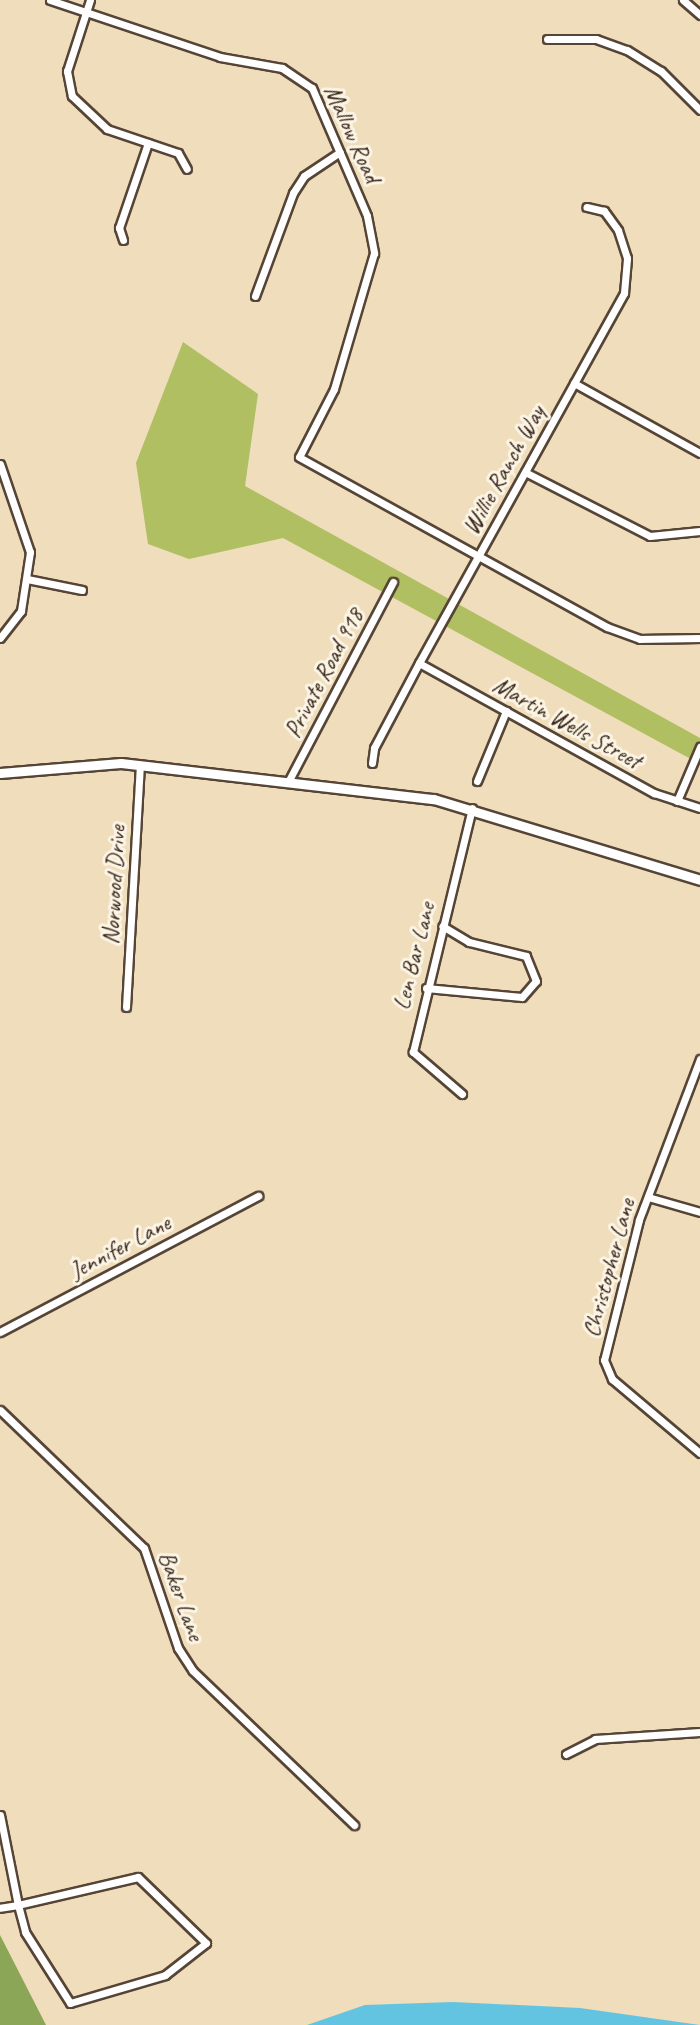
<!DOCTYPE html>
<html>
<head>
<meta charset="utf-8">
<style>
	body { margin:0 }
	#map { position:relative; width:700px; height:2025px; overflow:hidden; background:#efddbc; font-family:Caveat,sans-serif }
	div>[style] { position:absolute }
	.green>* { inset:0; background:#b0bf61 }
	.forest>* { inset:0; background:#8ca657 }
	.water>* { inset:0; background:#63c4e2 }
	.roads { filter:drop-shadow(2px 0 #564536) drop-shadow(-2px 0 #564536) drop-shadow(0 2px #564536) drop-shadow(0 -2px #564536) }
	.minor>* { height:7px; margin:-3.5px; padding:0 3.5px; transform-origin:3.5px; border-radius:3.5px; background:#fff }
	.tertiary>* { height:9px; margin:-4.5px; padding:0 4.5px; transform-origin:4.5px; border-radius:4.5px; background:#fff }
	span { translate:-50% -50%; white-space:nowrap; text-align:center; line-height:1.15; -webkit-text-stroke:6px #fcf5e5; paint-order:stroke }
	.street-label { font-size:24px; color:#3b2a1e }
</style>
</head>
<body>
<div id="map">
	<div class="green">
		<div style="clip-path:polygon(183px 342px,258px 394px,245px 486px,700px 738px,700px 764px,283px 538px,189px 559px,148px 544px,136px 463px)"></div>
	</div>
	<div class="forest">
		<div style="clip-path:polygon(0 1935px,46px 2025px,0 2025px)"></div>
	</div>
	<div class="water">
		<div style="clip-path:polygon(453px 2002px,580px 2008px,700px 2025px,307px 2025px,365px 2005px)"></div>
	</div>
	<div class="roads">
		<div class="minor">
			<div style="left:50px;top:0;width:179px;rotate:18.5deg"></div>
			<div style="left:220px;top:57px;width:63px;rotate:10.1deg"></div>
			<div style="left:282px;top:68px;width:36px;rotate:34deg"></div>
			<div style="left:312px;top:88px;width:139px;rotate:66.7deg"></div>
			<div style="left:367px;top:216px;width:38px;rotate:79deg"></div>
			<div style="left:374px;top:253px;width:142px;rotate:106.4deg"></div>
			<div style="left:334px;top:389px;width:76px;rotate:117.2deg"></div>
			<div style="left:299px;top:457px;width:352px;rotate:28.9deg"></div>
			<div style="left:607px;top:627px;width:35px;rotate:20deg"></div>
			<div style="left:640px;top:639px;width:60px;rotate:-1deg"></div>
			<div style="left:90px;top:0;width:75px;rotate:107.9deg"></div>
			<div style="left:67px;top:71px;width:25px;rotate:79deg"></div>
			<div style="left:72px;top:96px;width:48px;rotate:43.3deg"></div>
			<div style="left:107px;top:129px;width:75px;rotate:18.7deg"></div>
			<div style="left:178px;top:153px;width:18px;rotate:61deg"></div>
			<div style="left:683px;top:0;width:23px;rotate:41deg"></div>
			<div style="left:547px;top:39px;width:49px"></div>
			<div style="left:596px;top:39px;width:33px;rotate:20deg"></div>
			<div style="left:627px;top:50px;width:40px;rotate:32deg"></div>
			<div style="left:661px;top:71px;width:55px;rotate:45deg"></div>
			<div style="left:123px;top:240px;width:13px;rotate:-108deg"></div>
			<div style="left:119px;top:228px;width:90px;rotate:-71.2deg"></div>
			<div style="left:255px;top:296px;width:110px;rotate:-69.7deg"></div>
			<div style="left:293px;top:193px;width:20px;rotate:-57deg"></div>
			<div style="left:304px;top:176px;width:43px;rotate:-33.7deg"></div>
			<div style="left:574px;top:383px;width:144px;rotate:29.1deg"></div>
			<div style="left:0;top:464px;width:93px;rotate:71.2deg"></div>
			<div style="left:30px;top:552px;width:60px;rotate:98.7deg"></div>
			<div style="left:21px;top:611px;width:34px;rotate:128deg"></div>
			<div style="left:525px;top:472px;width:140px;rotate:27.1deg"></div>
			<div style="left:650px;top:536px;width:50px;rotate:-5.7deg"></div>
			<div style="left:27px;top:579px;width:56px;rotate:11.3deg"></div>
			<div style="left:419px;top:663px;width:269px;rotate:29deg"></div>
			<div style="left:654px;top:793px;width:48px;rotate:18.1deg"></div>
			<div style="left:372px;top:763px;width:15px;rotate:-82deg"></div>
			<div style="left:374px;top:748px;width:96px;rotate:-62.1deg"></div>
			<div style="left:419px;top:663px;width:423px;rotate:-61deg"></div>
			<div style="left:624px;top:293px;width:35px;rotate:-85deg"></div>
			<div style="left:627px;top:258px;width:29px;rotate:-108deg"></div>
			<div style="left:618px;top:230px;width:24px;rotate:-126deg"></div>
			<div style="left:604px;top:211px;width:18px;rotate:-167deg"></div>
			<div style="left:477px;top:781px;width:76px;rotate:-67.5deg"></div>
			<div style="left:288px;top:782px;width:226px;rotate:-62.3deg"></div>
			<div style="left:677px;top:801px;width:59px;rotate:-66.9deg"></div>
			<div style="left:426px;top:988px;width:96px;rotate:5.4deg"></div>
			<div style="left:522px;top:997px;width:21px;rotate:-49deg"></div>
			<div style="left:536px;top:981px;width:27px;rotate:-112deg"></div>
			<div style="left:526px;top:956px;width:59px;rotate:-166.2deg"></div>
			<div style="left:469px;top:942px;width:31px;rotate:-149deg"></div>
			<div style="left:126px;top:1007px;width:241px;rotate:-86.7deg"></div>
			<div style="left:700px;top:1059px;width:172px;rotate:110.8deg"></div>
			<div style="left:639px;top:1220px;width:144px;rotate:104deg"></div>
			<div style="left:604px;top:1360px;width:21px;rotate:67deg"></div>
			<div style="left:612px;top:1379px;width:115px;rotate:40.1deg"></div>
			<div style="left:462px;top:1094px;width:65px;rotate:-139.4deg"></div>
			<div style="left:413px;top:1052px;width:251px;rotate:-76.4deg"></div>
			<div style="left:648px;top:1197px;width:54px;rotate:16.1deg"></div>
			<div style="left:0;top:1332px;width:292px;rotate:-27.8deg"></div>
			<div style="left:0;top:1410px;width:199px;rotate:43.8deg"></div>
			<div style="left:144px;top:1548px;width:106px;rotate:71.2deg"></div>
			<div style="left:178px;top:1648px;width:27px;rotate:57deg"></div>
			<div style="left:193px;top:1671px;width:223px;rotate:43.7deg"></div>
			<div style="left:566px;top:1754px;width:33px;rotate:-27deg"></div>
			<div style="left:595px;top:1739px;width:105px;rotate:-3.8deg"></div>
			<div style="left:0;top:1815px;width:92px;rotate:78.7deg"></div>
			<div style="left:18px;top:1905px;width:28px;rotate:75deg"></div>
			<div style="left:25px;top:1932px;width:84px;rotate:57.6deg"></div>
			<div style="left:70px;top:2003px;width:99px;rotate:-16.4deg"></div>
			<div style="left:165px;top:1975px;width:52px;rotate:-38deg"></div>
			<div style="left:206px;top:1943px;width:95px;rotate:-135.9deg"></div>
			<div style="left:138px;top:1877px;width:123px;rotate:166.9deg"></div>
			<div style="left:18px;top:1905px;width:18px;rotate:171deg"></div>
		</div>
		<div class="tertiary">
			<div style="left:0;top:773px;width:121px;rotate:-4.7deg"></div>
			<div style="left:121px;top:763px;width:315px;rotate:6.6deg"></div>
			<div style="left:434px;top:799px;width:278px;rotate:16.9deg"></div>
		</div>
	</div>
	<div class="street-label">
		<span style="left:352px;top:134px;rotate:66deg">Mallow Road</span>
		<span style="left:504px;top:470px;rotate:-61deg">Willie Ranch Way</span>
		<span style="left:324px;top:673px;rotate:-62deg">Private Road 918</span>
		<span style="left:567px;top:723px;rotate:29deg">Martin Wells Street</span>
		<span style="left:114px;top:885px;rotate:-87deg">Norwood Drive</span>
		<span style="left:414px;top:956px;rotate:-76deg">Len Bar Lane</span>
		<span style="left:120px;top:1247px;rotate:-28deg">Jennifer Lane</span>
		<span style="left:609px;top:1268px;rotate:-75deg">Christopher Lane</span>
		<span style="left:181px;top:1596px;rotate:70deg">Baker Lane</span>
	</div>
</div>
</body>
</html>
